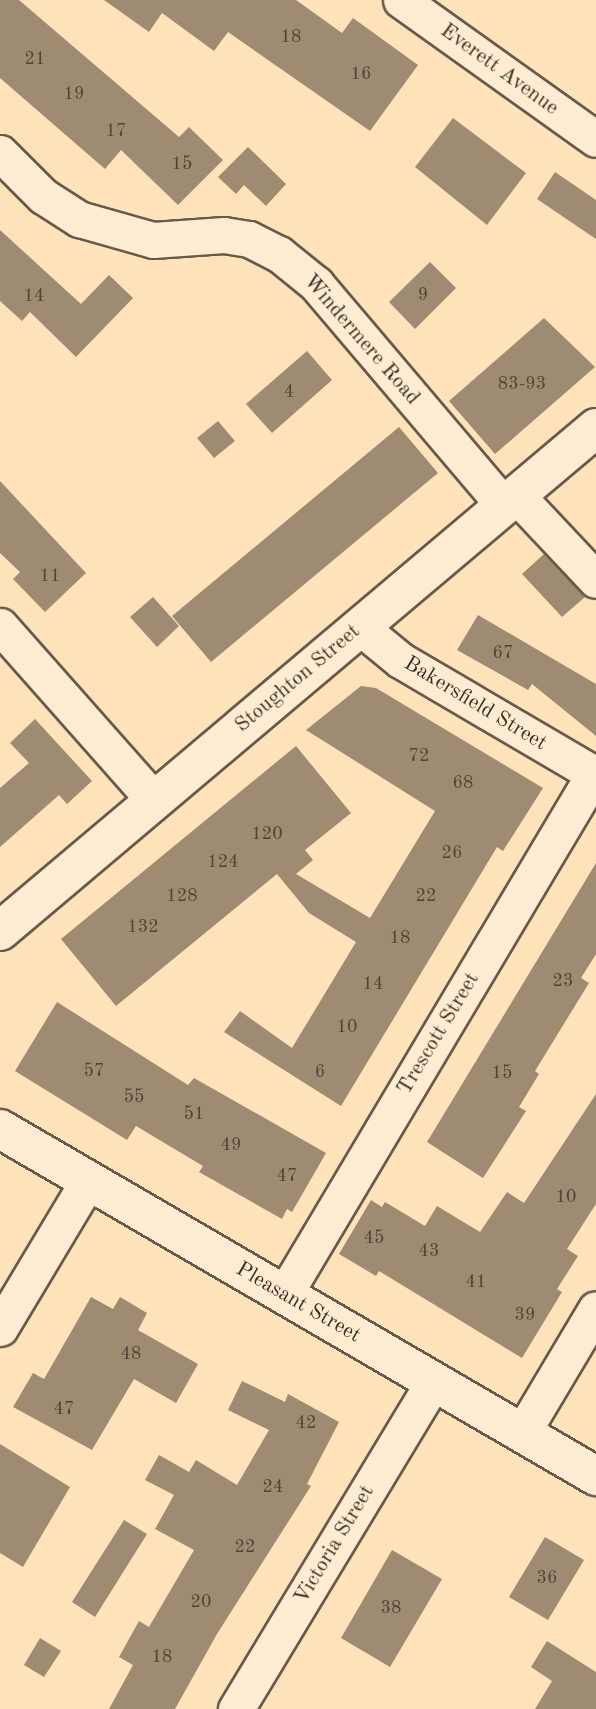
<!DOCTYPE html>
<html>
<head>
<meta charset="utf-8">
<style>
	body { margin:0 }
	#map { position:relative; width:596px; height:1709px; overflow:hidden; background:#fee2ba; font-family:"Old Standard TT",serif }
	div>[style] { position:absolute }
	.building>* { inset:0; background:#9e8b72 }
	.roads { filter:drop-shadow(2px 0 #685a4a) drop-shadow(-2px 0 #685a4a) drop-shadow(0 2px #685a4a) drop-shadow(0 -2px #685a4a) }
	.street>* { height:35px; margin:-17.5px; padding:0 17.5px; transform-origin:17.5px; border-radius:17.5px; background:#feecd2 }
	.secondary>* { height:38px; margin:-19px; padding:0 19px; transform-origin:19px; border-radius:19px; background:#feecd2 }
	span { translate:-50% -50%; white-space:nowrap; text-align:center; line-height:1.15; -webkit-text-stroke:7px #feecd2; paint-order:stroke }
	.number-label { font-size:18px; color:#504438 }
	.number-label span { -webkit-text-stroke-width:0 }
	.street-label { font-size:21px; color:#362c24 }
</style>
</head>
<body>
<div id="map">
	<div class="building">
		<div style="clip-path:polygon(0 0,19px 0,179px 137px,189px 127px,223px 160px,178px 205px,121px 150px,105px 169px,0 78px)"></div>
		<div style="clip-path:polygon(104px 0,296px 0,342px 33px,353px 18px,418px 65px,370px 131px,228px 32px,214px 51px,162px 13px,149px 32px)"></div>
		<div style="clip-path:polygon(453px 118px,526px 173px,487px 225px,415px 167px)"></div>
		<div style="clip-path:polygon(248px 147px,286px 184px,266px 206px,244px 185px,236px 194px,218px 177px)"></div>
		<div style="clip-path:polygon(555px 172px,596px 200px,596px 239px,537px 199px)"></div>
		<div style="clip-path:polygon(0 230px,81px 304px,109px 275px,133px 298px,76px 357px,30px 312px,22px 321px,0 301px)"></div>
		<div style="clip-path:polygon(430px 262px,456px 288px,415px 329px,389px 302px)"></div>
		<div style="clip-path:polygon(544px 318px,595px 367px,495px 454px,449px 401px)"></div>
		<div style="clip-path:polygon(307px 351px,332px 380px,272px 433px,246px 404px)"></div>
		<div style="clip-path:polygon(218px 421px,235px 441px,214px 458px,197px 438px)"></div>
		<div style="clip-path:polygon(399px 427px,438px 473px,211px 662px,172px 616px)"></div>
		<div style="clip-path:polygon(0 481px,86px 573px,45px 612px,13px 579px,20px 572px,0 553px)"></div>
		<div style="clip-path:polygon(544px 554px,585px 597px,562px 617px,522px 574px)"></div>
		<div style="clip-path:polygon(153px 597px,179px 626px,157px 647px,130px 617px)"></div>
		<div style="clip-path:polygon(478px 615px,596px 684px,596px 736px,532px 684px,528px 690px,457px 650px)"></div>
		<div style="clip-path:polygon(361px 686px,376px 688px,543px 788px,503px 851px,497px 847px,341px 1106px,224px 1032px,240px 1011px,292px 1048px,356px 942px,309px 913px,277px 874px,116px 1006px,61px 939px,296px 746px,351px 813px,305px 850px,313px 860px,296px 874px,370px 918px,435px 811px,306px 730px)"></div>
		<div style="clip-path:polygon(35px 719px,92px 781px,67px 804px,59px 795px,0 847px,0 788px,29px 763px,10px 743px)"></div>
		<div style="clip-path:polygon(596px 863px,596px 954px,581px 978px,589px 983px,535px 1071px,539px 1074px,519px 1107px,526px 1111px,483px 1178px,427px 1142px)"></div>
		<div style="clip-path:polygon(57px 1002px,188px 1085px,194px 1078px,326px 1153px,292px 1212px,287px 1209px,282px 1219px,199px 1172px,203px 1166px,136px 1126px,127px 1140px,15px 1071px)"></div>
		<div style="clip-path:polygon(596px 1094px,596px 1204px,567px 1249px,578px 1256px,557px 1289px,562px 1292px,522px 1358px,379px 1271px,376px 1276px,339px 1254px,371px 1200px,382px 1207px,385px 1202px,425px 1226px,437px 1206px,480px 1232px,507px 1192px,524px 1203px)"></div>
		<div style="clip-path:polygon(91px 1297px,113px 1309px,120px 1297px,147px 1313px,138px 1330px,198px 1364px,176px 1403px,134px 1379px,92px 1450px,13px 1407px,33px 1373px,44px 1379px)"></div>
		<div style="clip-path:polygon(242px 1381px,285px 1402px,288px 1394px,339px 1422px,307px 1484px,311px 1486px,217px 1634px,175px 1709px,109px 1709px,133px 1665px,119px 1657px,139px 1621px,149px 1627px,194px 1550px,155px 1529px,174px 1495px,145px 1480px,159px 1455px,189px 1472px,196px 1460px,237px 1485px,269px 1430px,228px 1410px)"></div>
		<div style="clip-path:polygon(0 1444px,70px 1487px,23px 1567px,0 1553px)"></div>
		<div style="clip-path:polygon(124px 1520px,147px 1534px,95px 1617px,72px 1602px)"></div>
		<div style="clip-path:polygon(545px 1537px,584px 1560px,548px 1620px,509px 1597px)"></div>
		<div style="clip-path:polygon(392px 1550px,442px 1579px,390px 1667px,341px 1638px)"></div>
		<div style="clip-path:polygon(40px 1638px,61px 1651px,44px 1677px,24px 1665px)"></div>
		<div style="clip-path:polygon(547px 1641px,596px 1672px,596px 1709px,535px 1709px,552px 1681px,531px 1667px)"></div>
	</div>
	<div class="roads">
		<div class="street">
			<div style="left:401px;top:0;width:239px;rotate:35.5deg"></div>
			<div style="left:0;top:153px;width:61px;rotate:45deg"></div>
			<div style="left:43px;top:196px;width:43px;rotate:32.6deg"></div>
			<div style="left:79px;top:219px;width:77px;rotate:15.8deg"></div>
			<div style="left:153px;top:240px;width:71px;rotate:-4deg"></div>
			<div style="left:224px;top:235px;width:25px;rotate:9deg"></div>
			<div style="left:249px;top:239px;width:34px;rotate:27deg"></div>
			<div style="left:279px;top:254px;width:48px;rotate:39deg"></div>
			<div style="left:316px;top:284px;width:291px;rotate:49.7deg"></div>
			<div style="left:517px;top:496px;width:115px;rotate:46.8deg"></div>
			<div style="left:0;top:626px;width:232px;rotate:48.5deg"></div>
			<div style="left:360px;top:627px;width:52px;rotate:39.5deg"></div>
			<div style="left:400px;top:660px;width:227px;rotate:30.4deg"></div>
			<div style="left:284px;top:1295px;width:606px;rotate:-59.25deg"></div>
			<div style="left:0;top:1328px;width:171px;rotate:-59.1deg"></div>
			<div style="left:522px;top:1433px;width:144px;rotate:-59.2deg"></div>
			<div style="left:236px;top:1709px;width:382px;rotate:-58.9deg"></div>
		</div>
		<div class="secondary">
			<div style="left:0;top:931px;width:780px;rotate:-40.16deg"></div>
			<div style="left:0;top:1129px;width:690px;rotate:30.21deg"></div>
		</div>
	</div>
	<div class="number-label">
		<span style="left:291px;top:37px">18</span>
		<span style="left:35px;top:59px">21</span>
		<span style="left:361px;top:74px">16</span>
		<span style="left:74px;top:94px">19</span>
		<span style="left:116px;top:131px">17</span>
		<span style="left:182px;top:164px">15</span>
		<span style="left:423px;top:295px">9</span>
		<span style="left:34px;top:296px">14</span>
		<span style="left:522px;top:384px">83-93</span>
		<span style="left:289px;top:392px">4</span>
		<span style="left:50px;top:576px">11</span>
		<span style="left:503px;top:653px">67</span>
		<span style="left:419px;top:756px">72</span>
		<span style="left:463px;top:783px">68</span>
		<span style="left:267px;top:834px">120</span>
		<span style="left:452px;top:853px">26</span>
		<span style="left:223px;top:862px">124</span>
		<span style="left:182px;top:896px">128</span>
		<span style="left:426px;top:896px">22</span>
		<span style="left:143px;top:927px">132</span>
		<span style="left:400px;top:938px">18</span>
		<span style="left:563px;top:981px">23</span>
		<span style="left:373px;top:984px">14</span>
		<span style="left:347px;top:1027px">10</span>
		<span style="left:94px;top:1071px">57</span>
		<span style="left:320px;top:1072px">6</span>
		<span style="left:502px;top:1073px">15</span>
		<span style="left:134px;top:1097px">55</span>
		<span style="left:194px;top:1114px">51</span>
		<span style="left:231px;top:1145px">49</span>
		<span style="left:287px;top:1176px">47</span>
		<span style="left:566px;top:1197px">10</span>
		<span style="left:374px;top:1238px">45</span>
		<span style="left:429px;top:1251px">43</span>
		<span style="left:476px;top:1282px">41</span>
		<span style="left:525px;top:1315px">39</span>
		<span style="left:131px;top:1354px">48</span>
		<span style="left:64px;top:1409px">47</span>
		<span style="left:306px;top:1423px">42</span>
		<span style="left:273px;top:1487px">24</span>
		<span style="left:245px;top:1547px">22</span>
		<span style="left:547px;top:1578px">36</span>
		<span style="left:201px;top:1602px">20</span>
		<span style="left:391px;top:1608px">38</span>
		<span style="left:162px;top:1657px">18</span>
	</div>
	<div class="street-label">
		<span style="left:499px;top:70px;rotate:36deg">Everett Avenue</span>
		<span style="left:361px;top:340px;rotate:49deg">Windermere Road</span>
		<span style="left:298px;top:679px;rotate:-40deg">Stoughton Street</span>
		<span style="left:475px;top:704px;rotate:31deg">Bakersfield Street</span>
		<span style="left:439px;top:1034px;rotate:-59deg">Trescott Street</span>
		<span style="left:298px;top:1303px;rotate:30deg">Pleasant Street</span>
		<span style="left:335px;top:1545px;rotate:-59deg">Victoria Street</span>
	</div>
</div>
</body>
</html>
